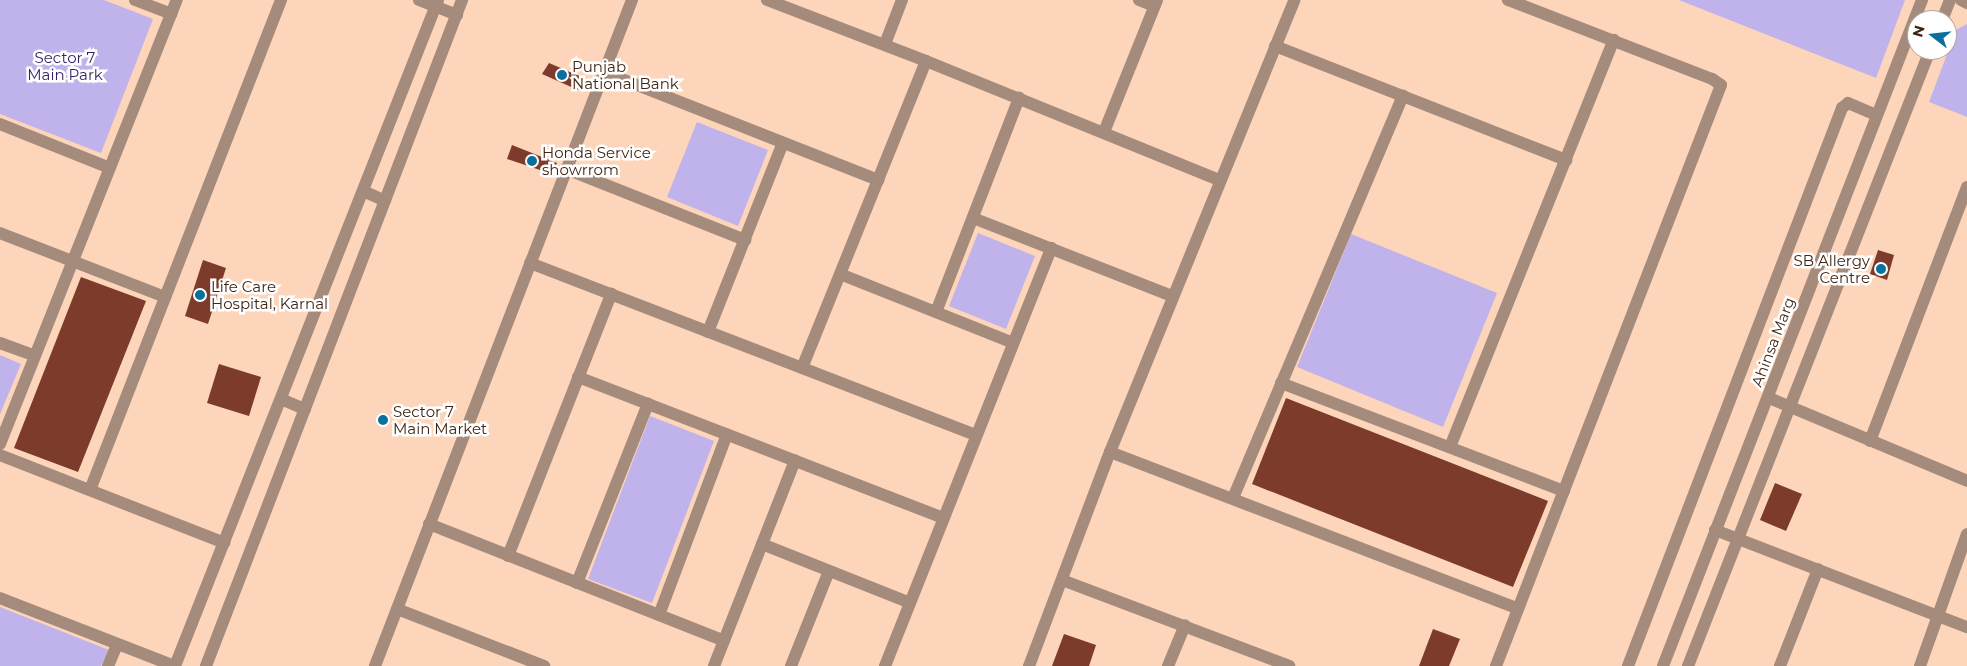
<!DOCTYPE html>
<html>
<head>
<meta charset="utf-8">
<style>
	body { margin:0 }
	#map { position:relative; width:1967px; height:666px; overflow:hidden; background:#fdd5bb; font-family:Montserrat,sans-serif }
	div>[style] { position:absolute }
	.green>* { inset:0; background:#c0b3eb }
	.building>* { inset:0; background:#7c3b2b }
	.minor>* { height:12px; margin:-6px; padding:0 6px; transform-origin:6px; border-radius:6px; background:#a48b7b }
	.dots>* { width:14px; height:14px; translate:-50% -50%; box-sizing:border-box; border:2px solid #fff; border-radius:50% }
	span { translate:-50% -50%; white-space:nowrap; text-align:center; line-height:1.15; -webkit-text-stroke:5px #fff; paint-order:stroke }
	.park-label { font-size:15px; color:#371f63 }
	.poi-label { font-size:15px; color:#3f2614 }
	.left { translate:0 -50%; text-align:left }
	.right { translate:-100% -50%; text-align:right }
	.street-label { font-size:15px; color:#3f2614 }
	.north { position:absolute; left:1907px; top:10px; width:50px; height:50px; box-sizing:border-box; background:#fff; border:1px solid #b2a8a1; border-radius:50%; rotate:286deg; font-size:14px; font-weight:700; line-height:20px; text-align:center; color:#3f2614 }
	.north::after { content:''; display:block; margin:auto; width:18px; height:22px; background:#07709d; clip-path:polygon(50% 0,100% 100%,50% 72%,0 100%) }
</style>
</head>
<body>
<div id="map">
	<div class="green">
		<div style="clip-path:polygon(0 0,104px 0,153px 19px,101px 153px,0 114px)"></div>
		<div style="clip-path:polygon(1679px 0,1905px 0,1876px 78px)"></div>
		<div style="clip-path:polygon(1967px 24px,1967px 117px,1929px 102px,1956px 30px)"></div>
		<div style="clip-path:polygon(697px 122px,768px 150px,738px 226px,667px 197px)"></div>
		<div style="clip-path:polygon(978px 233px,1035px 256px,1006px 329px,949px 306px)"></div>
		<div style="clip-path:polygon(1351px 234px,1497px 293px,1443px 427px,1297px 367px)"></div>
		<div style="clip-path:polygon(0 355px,21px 364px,0 414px)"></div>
		<div style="clip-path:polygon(650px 416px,714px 441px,652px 603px,588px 579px)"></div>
		<div style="clip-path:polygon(0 607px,109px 650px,101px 666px,0 666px)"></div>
	</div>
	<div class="building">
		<div style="clip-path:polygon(549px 63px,582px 77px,578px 90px,542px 74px)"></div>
		<div style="clip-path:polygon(512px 145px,557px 163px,552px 174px,507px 159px)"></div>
		<div style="clip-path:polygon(1878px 250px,1894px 255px,1887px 280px,1870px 274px)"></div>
		<div style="clip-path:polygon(203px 260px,226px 268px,208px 324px,185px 316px)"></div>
		<div style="clip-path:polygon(81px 277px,146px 301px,78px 472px,14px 448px)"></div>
		<div style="clip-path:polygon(219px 364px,261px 377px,249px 416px,207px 403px)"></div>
		<div style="clip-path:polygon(1286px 398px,1548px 501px,1513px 587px,1252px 484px)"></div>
		<div style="clip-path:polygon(1775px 483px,1802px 494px,1786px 531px,1760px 520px)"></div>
		<div style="clip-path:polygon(1433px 629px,1460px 639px,1449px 666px,1419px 666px)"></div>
		<div style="clip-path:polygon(1064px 634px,1096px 645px,1089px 666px,1052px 666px)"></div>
	</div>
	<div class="minor">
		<div style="left:135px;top:0;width:39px;rotate:21deg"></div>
		<div style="left:419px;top:0;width:41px;rotate:21.5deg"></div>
		<div style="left:767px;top:0;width:170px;rotate:21deg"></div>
		<div style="left:926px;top:61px;width:316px;rotate:22.1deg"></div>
		<div style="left:1139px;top:0;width:16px;rotate:22deg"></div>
		<div style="left:1961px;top:0;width:7px;rotate:27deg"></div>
		<div style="left:1942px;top:20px;width:22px;rotate:-68deg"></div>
		<div style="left:885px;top:44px;width:47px;rotate:-68.9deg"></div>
		<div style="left:1275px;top:46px;width:313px;rotate:21.4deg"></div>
		<div style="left:604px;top:72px;width:295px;rotate:21.5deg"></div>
		<div style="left:0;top:124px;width:118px;rotate:21.8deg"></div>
		<div style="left:1104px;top:132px;width:142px;rotate:-68.1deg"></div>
		<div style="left:566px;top:169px;width:193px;rotate:21.6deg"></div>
		<div style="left:363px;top:191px;width:24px;rotate:24deg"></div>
		<div style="left:973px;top:218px;width:214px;rotate:21.4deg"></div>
		<div style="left:0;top:233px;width:177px;rotate:21.2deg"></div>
		<div style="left:530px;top:263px;width:478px;rotate:21.1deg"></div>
		<div style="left:840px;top:274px;width:186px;rotate:21.7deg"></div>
		<div style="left:936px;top:312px;width:230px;rotate:-68.8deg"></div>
		<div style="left:708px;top:332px;width:203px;rotate:-68.4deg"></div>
		<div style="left:0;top:343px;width:37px;rotate:20deg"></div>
		<div style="left:802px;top:368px;width:331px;rotate:-68deg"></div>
		<div style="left:578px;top:377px;width:392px;rotate:21.1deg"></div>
		<div style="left:1281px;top:383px;width:303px;rotate:20.9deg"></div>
		<div style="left:1769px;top:398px;width:215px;rotate:22.7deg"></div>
		<div style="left:281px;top:399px;width:26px;rotate:23deg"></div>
		<div style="left:1870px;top:441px;width:272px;rotate:-69.1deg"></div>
		<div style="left:0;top:444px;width:478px;rotate:-68.3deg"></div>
		<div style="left:1450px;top:447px;width:439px;rotate:-68.1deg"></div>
		<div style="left:1110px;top:452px;width:437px;rotate:21deg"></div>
		<div style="left:0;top:455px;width:241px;rotate:21.4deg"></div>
		<div style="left:90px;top:490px;width:526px;rotate:-68.7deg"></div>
		<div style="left:1233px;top:498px;width:437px;rotate:-67.1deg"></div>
		<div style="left:429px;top:524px;width:317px;rotate:21.6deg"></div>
		<div style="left:1715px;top:530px;width:270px;rotate:21.1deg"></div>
		<div style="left:762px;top:544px;width:159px;rotate:21.7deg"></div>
		<div style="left:508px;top:556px;width:282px;rotate:-68.5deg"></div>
		<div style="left:1062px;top:580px;width:243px;rotate:20.7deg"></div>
		<div style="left:577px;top:583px;width:193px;rotate:-68.4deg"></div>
		<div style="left:0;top:598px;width:187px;rotate:21.3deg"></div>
		<div style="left:397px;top:609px;width:158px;rotate:21.2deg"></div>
		<div style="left:659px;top:615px;width:193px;rotate:-69.4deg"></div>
		<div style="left:108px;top:666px;width:23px;rotate:-67deg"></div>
		<div style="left:175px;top:666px;width:716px;rotate:-68.45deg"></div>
		<div style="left:206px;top:666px;width:714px;rotate:-68.97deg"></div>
		<div style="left:375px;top:666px;width:714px;rotate:-68.9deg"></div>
		<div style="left:714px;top:666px;width:221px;rotate:-68.5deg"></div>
		<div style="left:791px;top:666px;width:102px;rotate:-68.2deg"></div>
		<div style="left:885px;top:666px;width:450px;rotate:-68.3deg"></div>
		<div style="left:1029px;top:666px;width:229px;rotate:-69.3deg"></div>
		<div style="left:1110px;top:452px;width:488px;rotate:-67.8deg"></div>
		<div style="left:1168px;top:666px;width:44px;rotate:-67.5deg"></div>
		<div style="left:1496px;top:666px;width:623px;rotate:-68.83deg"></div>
		<div style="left:1721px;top:85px;width:11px;rotate:-146deg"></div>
		<div style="left:1712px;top:79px;width:219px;rotate:-158.8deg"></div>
		<div style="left:1628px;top:666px;width:598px;rotate:-69.02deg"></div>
		<div style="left:1842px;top:108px;width:8px;rotate:-40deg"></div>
		<div style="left:1848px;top:103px;width:30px;rotate:23deg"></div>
		<div style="left:1663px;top:666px;width:715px;rotate:-68.75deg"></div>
		<div style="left:1688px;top:666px;width:662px;rotate:-68.55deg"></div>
		<div style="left:1780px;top:666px;width:104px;rotate:-68.6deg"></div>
		<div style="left:1920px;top:666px;width:140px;rotate:-70.4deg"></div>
	</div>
	<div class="dots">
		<div style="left:562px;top:75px;background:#07709d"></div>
		<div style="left:532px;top:161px;background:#07709d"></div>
		<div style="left:1881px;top:269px;background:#07709d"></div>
		<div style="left:200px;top:295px;background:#07709d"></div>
		<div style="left:383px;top:420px;background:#07709d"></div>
	</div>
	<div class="park-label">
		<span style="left:65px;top:66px">Sector 7<br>Main Park</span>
	</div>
	<div class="poi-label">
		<span class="left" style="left:572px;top:75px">Punjab<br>National Bank</span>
		<span class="left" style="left:542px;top:161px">Honda Service<br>showrrom</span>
		<span class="right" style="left:1870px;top:269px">SB Allergy<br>Centre</span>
		<span class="left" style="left:211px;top:295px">Life Care<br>Hospital, Karnal</span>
		<span class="left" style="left:393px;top:420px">Sector 7<br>Main Market</span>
	</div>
	<div class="street-label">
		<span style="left:1773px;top:342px;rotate:-69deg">Ahinsa Marg</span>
	</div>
	<div class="north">N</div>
</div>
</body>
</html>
